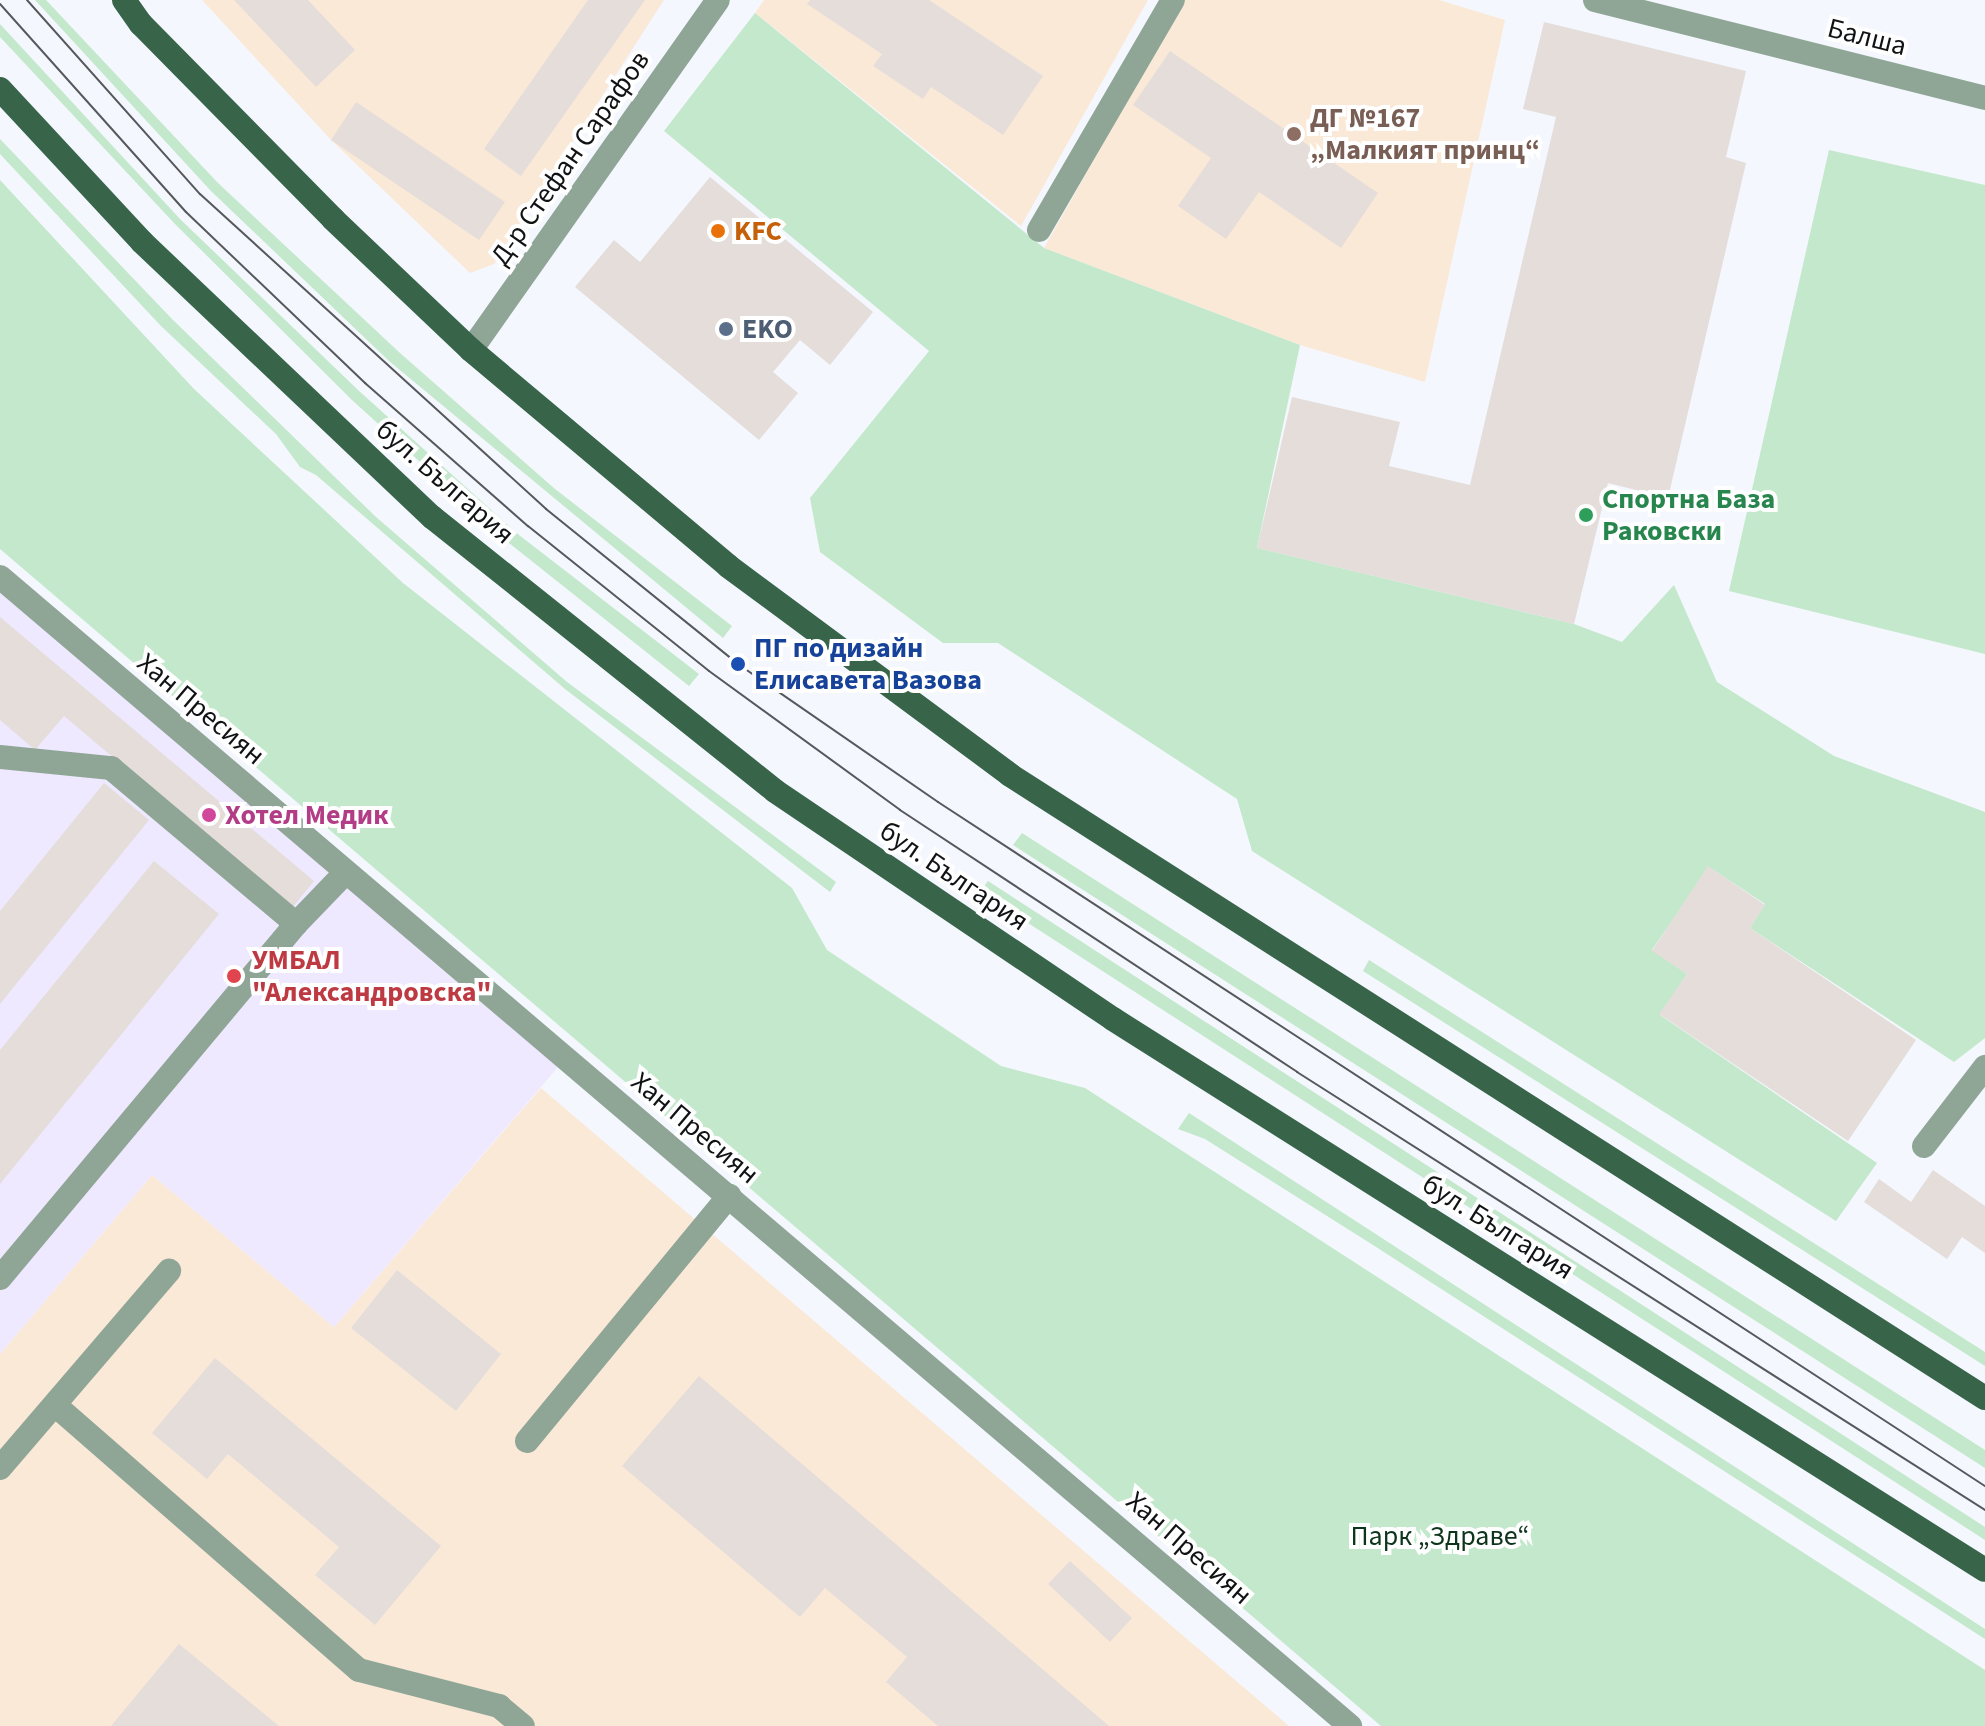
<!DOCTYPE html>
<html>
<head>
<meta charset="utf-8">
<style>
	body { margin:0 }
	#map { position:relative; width:1985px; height:1726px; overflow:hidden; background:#f4f7fd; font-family:"Source Sans 3",sans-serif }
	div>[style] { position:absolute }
	.education>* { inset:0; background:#fbe9d8 }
	.medical>* { inset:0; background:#efe9ff }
	.green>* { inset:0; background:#c3e8cb }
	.building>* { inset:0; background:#e4ddda }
	.minor>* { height:24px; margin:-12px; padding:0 12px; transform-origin:12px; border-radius:12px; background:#8fa697 }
	.major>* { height:24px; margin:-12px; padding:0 12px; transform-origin:12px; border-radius:12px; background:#38644a }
	.tram>* { height:2px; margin:-1px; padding:0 1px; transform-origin:1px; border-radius:1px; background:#56585b }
	.dots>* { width:22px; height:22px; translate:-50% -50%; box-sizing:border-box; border:4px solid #fff; border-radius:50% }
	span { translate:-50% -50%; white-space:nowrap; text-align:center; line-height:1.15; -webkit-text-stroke:8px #fff; paint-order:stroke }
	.street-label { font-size:28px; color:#111214 }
	.education-label { font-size:28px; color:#785e54; font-weight:700 }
	.left { translate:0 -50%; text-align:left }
	.food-label { font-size:28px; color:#c56008; font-weight:700 }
	.service-label { font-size:28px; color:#4e5e75; font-weight:700 }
	.leisure-label { font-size:28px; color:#27864d; font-weight:700 }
	.transit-label { font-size:28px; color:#164399; font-weight:700 }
	.hotel-label { font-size:28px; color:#b23c85; font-weight:700 }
	.health-label { font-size:28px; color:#be3a42; font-weight:700 }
	.park-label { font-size:28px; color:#0e351b }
</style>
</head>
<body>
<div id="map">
	<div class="education">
		<div style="clip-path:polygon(202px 0,664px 0,494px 264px,470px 273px,331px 140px)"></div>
		<div style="clip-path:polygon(764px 0,1148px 0,1021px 226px,755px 13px)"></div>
		<div style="clip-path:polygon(1184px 0,1439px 0,1505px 20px,1425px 382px,1300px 345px,1044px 248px)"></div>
		<div style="clip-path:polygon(541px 1088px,1289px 1726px,0 1726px,0 1354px,152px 1175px,334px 1327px)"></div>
	</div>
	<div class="medical">
		<div style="clip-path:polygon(0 577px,565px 1059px,334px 1327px,152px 1175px,0 1354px)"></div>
	</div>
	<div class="green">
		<div style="clip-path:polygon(35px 0,46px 0,218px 183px,400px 353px,555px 489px,732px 626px,723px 638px,389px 361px,211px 191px)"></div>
		<div style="clip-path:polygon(755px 13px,1044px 248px,1300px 345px,1257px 548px,1574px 624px,1622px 642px,1674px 585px,1717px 682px,1834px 756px,1985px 812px,1985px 1038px,1954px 1062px,1750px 928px,1765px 904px,1709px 867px,1652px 950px,1687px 974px,1660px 1015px,1877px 1163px,1836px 1221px,1252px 851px,1237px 799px,998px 643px,943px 643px,820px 552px,810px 498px,929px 351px,664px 131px)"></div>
		<div style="clip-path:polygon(0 24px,180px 219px,358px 390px,519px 535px,699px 674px,689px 686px,509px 543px,352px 400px,174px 223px,0 37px)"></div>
		<div style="clip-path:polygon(0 139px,172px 319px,376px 517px,567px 682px,836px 882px,830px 892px,565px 689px,316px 475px,300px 467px,276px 434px,161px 326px,0 154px)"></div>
		<div style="clip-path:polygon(1829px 150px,1985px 185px,1985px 654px,1729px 591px)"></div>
		<div style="clip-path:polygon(0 180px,194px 389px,403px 583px,792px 888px,827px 950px,1001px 1066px,1085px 1088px,1985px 1670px,1985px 1726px,1381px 1726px,0 549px)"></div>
		<div style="clip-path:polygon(1022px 833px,1985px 1450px,1985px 1468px,1013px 845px)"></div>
		<div style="clip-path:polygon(988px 881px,1985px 1527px,1985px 1540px,980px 892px)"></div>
		<div style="clip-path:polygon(1369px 960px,1985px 1352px,1985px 1366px,1363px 971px)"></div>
		<div style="clip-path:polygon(1189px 1113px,1985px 1629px,1985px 1639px,1373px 1245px,1205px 1139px,1178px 1129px)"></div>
	</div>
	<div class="building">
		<div style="clip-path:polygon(234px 0,308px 0,355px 50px,316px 87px)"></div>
		<div style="clip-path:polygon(588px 0,645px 0,521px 176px,484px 149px)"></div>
		<div style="clip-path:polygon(810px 0,929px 0,1043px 76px,1003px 135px,931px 87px,923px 99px,873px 66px,882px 54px,807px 4px)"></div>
		<div style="clip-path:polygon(1544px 22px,1746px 71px,1726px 157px,1746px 163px,1668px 498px,1608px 483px,1574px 624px,1257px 548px,1292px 397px,1400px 422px,1389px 466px,1470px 485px,1556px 117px,1523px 109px)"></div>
		<div style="clip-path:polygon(1170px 51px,1378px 193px,1341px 248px,1259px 192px,1226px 239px,1178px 206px,1211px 158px,1133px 105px)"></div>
		<div style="clip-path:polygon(356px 102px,505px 202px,479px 240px,331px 140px)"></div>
		<div style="clip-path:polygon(710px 177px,873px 312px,830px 365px,800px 340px,773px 372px,798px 393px,759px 440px,575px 287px,614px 240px,640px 262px)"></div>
		<div style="clip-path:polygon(0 617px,314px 881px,292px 908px,64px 716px,35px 750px,0 720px)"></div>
		<div style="clip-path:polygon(104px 783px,149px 820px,0 1004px,0 911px)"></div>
		<div style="clip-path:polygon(154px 861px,219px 914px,0 1184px,0 1050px)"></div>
		<div style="clip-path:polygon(1708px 866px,1765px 905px,1750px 928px,1916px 1040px,1848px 1141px,1659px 1014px,1687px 974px,1652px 951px)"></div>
		<div style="clip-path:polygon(1933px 1170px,1985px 1206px,1985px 1253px,1962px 1237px,1947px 1259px,1864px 1202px,1879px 1179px,1911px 1202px)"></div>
		<div style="clip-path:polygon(397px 1270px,501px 1354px,456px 1411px,351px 1328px)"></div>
		<div style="clip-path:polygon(215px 1358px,441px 1546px,375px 1625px,315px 1575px,339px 1547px,228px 1454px,207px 1479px,152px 1433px)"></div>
		<div style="clip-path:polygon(699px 1376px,1109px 1726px,938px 1726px,886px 1682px,907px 1657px,825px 1588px,800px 1617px,622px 1466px)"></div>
		<div style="clip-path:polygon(1070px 1561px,1132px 1618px,1110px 1642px,1048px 1584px)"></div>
		<div style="clip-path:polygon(179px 1644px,279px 1726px,111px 1726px)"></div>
	</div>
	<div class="minor">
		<div style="left:1595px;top:0;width:402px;rotate:14.1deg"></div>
		<div style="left:1039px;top:230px;width:266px;rotate:-59.8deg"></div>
		<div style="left:471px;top:350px;width:428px;rotate:-54.8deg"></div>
		<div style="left:0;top:577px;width:1773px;rotate:40.4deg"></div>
		<div style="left:0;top:757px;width:112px;rotate:5.7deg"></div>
		<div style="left:111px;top:768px;width:242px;rotate:40.1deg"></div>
		<div style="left:1924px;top:1146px;width:100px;rotate:-52.3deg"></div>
		<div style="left:0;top:1278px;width:461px;rotate:-50.1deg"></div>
		<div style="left:296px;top:924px;width:72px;rotate:-46.1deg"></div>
		<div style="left:55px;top:1405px;width:403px;rotate:41.1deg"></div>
		<div style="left:359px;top:1670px;width:145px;rotate:14.4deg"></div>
		<div style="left:499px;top:1706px;width:31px;rotate:40deg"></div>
		<div style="left:527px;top:1441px;width:318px;rotate:-50.5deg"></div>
		<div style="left:0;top:1468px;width:260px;rotate:-49.4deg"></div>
	</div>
	<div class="major">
		<div style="left:124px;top:0;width:29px;rotate:55deg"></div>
		<div style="left:141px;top:24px;width:274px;rotate:45.4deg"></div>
		<div style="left:333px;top:219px;width:190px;rotate:43.5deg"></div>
		<div style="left:471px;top:350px;width:336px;rotate:40deg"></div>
		<div style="left:728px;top:566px;width:351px;rotate:36.5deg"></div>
		<div style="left:1010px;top:775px;width:1157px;rotate:32.58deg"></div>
		<div style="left:0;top:89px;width:209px;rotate:47.1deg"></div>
		<div style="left:142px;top:242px;width:400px;rotate:43.5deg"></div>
		<div style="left:432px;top:517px;width:439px;rotate:38.6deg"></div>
		<div style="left:775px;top:791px;width:408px;rotate:34deg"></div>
		<div style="left:1113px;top:1019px;width:1031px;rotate:32.29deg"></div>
	</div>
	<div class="tram">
		<div style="left:27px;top:0;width:260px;rotate:48.3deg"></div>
		<div style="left:200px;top:194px;width:468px;rotate:42.3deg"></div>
		<div style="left:546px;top:509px;width:247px;rotate:38.9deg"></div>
		<div style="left:738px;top:664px;width:243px;rotate:34.6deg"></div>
		<div style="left:938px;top:802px;width:1251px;rotate:33.16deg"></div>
		<div style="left:0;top:4px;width:279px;rotate:48.2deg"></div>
		<div style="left:186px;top:212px;width:248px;rotate:43.7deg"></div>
		<div style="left:365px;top:383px;width:217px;rotate:41.3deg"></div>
		<div style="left:528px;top:526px;width:232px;rotate:38.7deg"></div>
		<div style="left:709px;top:671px;width:236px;rotate:36deg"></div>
		<div style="left:900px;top:810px;width:476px;rotate:33.4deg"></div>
		<div style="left:1297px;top:1072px;width:816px;rotate:32.48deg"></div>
	</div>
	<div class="dots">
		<div style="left:1294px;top:134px;background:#8d6e63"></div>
		<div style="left:718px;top:231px;background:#e8710a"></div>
		<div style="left:726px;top:329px;background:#5c6f8a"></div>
		<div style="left:1586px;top:515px;background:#2e9e5b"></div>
		<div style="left:738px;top:664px;background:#1a4fb4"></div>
		<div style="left:209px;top:815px;background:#d1479c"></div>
		<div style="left:234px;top:976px;background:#e0444e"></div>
	</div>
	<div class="street-label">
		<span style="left:1867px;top:37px;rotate:14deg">Балша</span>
		<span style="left:570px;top:158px;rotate:-55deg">Д-р Стефан Сарафов</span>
		<span style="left:445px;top:482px;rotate:41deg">бул. България</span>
		<span style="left:201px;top:709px;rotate:40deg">Хан Пресиян</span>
		<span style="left:954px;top:876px;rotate:34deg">бул. България</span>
		<span style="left:695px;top:1128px;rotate:40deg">Хан Пресиян</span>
		<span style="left:1498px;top:1227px;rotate:32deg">бул. България</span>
		<span style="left:1189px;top:1548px;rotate:41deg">Хан Пресиян</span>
	</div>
	<div class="education-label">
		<span class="left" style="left:1310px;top:134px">ДГ №167<br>„Малкият принц“</span>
	</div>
	<div class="food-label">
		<span class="left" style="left:734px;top:231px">KFC</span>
	</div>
	<div class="service-label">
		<span class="left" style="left:742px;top:329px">EKO</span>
	</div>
	<div class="leisure-label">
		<span class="left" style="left:1602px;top:515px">Спортна База<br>Раковски</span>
	</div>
	<div class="transit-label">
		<span class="left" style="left:754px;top:664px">ПГ по дизайн<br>Елисавета Вазова</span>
	</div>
	<div class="hotel-label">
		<span class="left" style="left:225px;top:815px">Хотел Медик</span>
	</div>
	<div class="health-label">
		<span class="left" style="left:252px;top:976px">УМБАЛ<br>"Александровска"</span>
	</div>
	<div class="park-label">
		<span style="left:1440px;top:1536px">Парк „Здраве“</span>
	</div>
</div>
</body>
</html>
